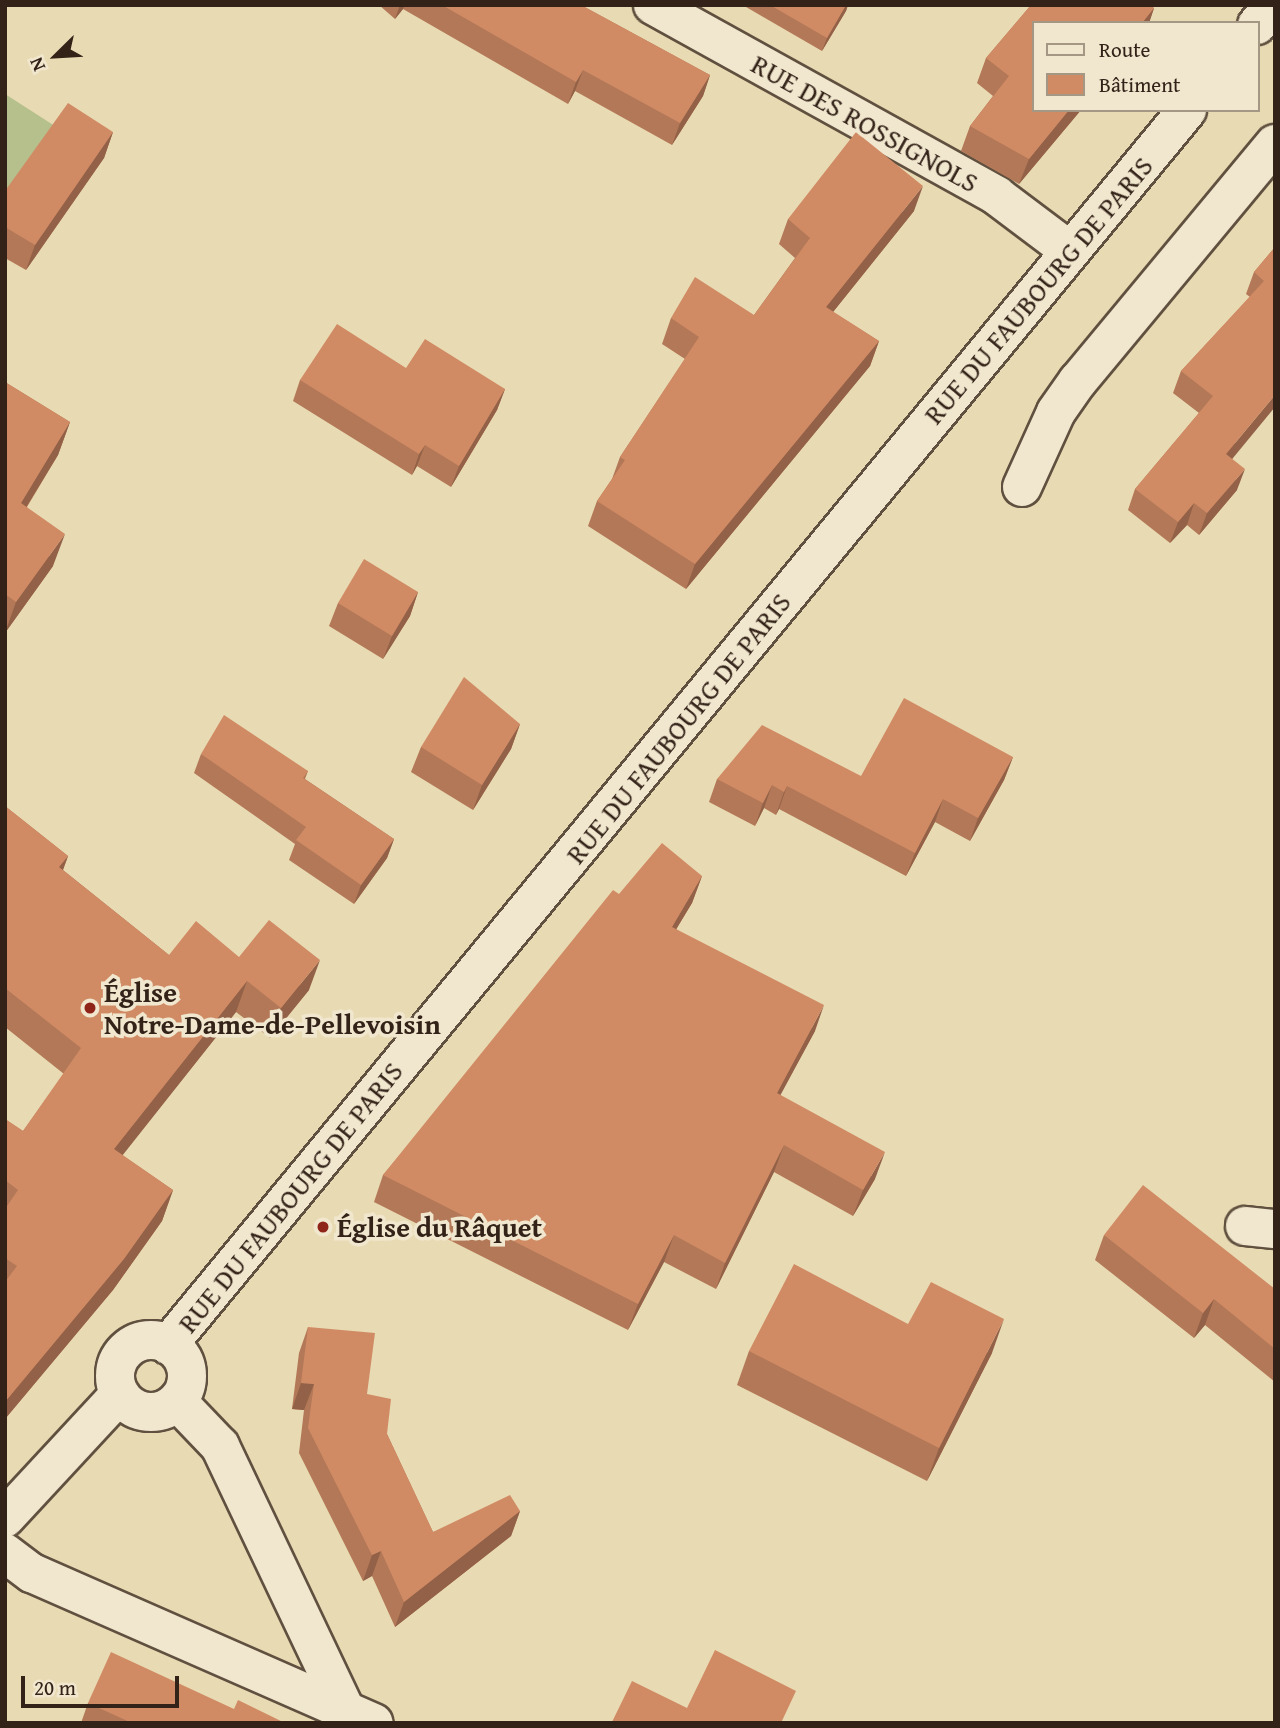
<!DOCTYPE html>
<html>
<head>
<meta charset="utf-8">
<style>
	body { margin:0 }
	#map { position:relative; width:1280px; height:1728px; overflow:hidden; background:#e8dab3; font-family:"Gentium Book Plus",serif }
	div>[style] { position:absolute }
	.green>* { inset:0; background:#b5c08d }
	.roads { filter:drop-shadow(2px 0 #60503f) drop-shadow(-2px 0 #60503f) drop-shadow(0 2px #60503f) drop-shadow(0 -2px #60503f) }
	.street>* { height:38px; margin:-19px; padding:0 19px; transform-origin:19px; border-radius:19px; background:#f0e7ce }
	.secondary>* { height:38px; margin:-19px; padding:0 19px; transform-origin:19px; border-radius:19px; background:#f0e7ce }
	.secondary>.ring { margin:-19px; padding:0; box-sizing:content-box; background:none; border:38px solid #f0e7ce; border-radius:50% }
	.wall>* { inset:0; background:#b37857 }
	.shaded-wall>* { inset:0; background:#926147 }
	.building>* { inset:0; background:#d08b65 }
	.dots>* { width:19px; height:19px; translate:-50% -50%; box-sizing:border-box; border:4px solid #f0e7ce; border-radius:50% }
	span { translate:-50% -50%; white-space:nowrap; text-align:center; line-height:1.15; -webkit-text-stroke:7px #f0e7ce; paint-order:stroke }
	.street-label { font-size:28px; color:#332218 }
	.poi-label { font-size:28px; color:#332218; font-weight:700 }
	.left { translate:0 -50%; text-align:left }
	.frame { position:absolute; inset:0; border:7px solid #332218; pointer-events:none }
	.legend { position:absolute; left:1032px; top:21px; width:228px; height:91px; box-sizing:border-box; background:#f0e7ce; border:2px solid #a49885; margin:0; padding:9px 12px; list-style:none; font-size:21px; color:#332218 }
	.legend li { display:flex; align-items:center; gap:14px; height:35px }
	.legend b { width:35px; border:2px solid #a49885 }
	.north { position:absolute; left:21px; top:21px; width:70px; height:70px; -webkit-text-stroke:5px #f0e7ce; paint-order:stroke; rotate:246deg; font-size:19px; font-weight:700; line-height:28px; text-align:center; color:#332218 }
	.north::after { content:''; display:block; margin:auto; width:24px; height:32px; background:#332218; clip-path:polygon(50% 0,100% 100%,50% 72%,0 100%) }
	.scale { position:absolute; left:21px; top:1676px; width:158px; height:32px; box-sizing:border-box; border:4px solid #332218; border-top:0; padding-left:9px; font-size:21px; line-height:24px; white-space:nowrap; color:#332218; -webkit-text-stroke:5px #f0e7ce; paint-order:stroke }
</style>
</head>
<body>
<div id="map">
	<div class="green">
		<div style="clip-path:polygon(5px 94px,58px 128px,5px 203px)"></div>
	</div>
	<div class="roads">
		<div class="street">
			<div style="left:653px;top:5px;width:393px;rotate:29deg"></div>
			<div style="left:997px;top:196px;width:91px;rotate:37deg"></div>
			<div style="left:1022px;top:487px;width:82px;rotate:-65.6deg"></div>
			<div style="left:1056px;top:412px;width:38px;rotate:-55deg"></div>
			<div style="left:1078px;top:381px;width:308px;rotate:-50.3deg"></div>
			<div style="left:1245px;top:1226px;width:30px;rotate:6deg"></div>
			<div style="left:177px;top:1401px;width:62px;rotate:46.3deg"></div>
			<div style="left:220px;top:1446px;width:301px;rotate:64.6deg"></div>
			<div style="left:5px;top:1553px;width:34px;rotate:37deg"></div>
			<div style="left:32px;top:1573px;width:373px;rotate:23.7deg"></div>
		</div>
		<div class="secondary">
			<div style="left:1257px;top:25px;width:26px;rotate:-51deg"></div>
			<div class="ring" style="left:115px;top:1340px;width:34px;height:34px"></div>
			<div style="left:168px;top:1345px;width:1601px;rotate:-50.47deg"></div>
			<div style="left:5px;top:1518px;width:169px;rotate:-47.2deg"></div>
		</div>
	</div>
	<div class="wall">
		<div style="clip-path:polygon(379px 5px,581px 5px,710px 75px,703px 96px,672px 145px,575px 91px,568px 104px,403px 9px,395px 19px)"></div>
		<div style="clip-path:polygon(747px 5px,848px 5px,846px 11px,822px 51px,746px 7px)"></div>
		<div style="clip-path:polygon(1031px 5px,1150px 5px,1154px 8px,1149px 23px,1033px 23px,1033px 110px,1081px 110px,1019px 184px,961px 151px,970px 126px,993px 96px,977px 83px,986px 58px)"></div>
		<div style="clip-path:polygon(113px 132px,104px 158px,26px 270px,5px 258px,5px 191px)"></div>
		<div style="clip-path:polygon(914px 211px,833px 312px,879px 341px,870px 366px,686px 589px,588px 526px,597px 501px,612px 479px,620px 457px,685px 359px,662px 344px,671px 318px,754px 315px,795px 258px,779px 244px,788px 219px)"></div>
		<div style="clip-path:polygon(1275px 247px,1232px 459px,1237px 490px,1199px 535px,1187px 525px,1170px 543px,1128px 510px,1135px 489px,1199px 413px,1173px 393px,1181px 371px,1250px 297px,1246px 294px,1254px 272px)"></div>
		<div style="clip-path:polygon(406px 368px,505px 389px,497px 410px,451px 487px,417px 466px,412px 475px,293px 401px,300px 380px)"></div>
		<div style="clip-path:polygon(5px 382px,70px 422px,58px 455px,27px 507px,53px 566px,5px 633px)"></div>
		<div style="clip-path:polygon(418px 592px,410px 616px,383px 659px,329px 626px,338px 603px)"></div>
		<div style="clip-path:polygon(520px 724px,511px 749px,473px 810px,411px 772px,421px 747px)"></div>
		<div style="clip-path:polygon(201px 754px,308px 771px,305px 779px,394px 839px,387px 858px,354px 904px,289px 860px,295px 844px,194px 773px)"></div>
		<div style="clip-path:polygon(1013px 757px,1004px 780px,970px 841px,935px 822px,906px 876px,779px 809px,776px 815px,764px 808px,755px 826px,709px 802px,717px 779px,861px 776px)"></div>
		<div style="clip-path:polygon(5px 806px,68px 856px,63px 870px,169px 955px,239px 957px,309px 990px,270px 1038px,236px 1012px,122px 1155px,173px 1190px,162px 1221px,113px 1290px,5px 1419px,5px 1119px,23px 1131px,64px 1074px,5px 1027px)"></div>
		<div style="clip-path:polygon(702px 876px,692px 903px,676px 929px,815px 1031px,780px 1095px,875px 1179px,853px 1216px,774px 1172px,716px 1289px,664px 1262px,628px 1330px,374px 1202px,383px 1175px,619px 894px)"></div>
		<div style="clip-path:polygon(1104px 1235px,1275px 1289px,1275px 1382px,1205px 1325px,1194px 1338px,1095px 1260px)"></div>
		<div style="clip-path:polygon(308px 1327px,367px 1394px,387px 1434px,433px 1532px,520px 1511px,511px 1536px,395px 1627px,372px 1576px,363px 1581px,299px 1453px,304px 1410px,292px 1409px,299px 1353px)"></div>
		<div style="clip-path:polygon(749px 1351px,992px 1353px,927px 1481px,737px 1385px)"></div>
		<div style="clip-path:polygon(88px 1703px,234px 1709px,285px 1723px,81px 1723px)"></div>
	</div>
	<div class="shaded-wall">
		<div style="clip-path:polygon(400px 5px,405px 5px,403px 9px,395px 19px)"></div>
		<div style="clip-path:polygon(846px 5px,848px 5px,846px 11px,822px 51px,827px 38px)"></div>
		<div style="clip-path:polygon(1154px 8px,1149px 23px,1142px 23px)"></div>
		<div style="clip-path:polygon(583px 70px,575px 91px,568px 104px,576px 82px)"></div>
		<div style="clip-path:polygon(710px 75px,703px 96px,672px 145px,680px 123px)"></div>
		<div style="clip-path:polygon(1069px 110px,1081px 110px,1019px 184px,1029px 159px)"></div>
		<div style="clip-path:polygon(113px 132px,104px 158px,26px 270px,35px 245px)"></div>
		<div style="clip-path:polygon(923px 186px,914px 211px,817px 332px,826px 307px)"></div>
		<div style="clip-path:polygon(879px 341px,870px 366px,686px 589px,695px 564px)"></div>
		<div style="clip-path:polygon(505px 389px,497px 410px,451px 487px,459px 466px)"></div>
		<div style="clip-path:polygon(1275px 395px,1275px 407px,1219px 475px,1226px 454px)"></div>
		<div style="clip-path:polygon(70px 422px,58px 455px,9px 535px,21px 503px)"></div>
		<div style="clip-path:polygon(425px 445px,417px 466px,412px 475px,419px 454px)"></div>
		<div style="clip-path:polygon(1245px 469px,1237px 490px,1199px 535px,1207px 513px)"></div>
		<div style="clip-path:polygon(1194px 503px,1187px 525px,1170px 543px,1178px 522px)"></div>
		<div style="clip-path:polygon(65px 534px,53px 566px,5px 633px,16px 602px)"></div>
		<div style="clip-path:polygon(418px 592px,410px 616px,383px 659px,392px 636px)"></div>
		<div style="clip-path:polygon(520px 724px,511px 749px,473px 810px,482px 785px)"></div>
		<div style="clip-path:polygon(1013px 757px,1004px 780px,970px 841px,978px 818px)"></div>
		<div style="clip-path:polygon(772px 785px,764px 808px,755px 826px,763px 803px)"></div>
		<div style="clip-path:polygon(787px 786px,779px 809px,776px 815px,784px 792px)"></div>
		<div style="clip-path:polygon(943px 799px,935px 822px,906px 876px,915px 853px)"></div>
		<div style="clip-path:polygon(394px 839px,387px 858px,354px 904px,361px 885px)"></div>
		<div style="clip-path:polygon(68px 856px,57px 886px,59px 867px)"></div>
		<div style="clip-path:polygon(702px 876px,692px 903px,662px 953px,672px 927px)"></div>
		<div style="clip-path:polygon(320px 960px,309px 990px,270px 1038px,281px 1008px)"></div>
		<div style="clip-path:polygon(247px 981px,236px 1012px,103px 1180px,114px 1149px)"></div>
		<div style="clip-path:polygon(824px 1005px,815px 1031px,767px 1120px,777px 1093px)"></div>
		<div style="clip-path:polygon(784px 1145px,774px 1172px,716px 1289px,725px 1263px)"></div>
		<div style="clip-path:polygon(885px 1152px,875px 1179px,853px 1216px,863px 1190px)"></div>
		<div style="clip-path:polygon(173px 1190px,162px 1221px,113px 1290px,5px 1419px,5px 1402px)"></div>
		<div style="clip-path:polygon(674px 1235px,664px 1262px,628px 1330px,638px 1304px)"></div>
		<div style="clip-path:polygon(1214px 1299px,1205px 1325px,1194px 1338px,1203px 1313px)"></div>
		<div style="clip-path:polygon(1004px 1319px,992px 1353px,927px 1481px,939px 1448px)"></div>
		<div style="clip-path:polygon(301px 1383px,314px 1384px,304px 1410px,292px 1409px)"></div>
		<div style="clip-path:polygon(520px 1511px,511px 1536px,395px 1627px,404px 1602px)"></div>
		<div style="clip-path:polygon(381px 1551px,372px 1576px,363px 1581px,372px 1555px)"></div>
	</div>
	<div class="building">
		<div style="clip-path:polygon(442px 5px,581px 5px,710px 75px,680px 123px,583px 70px,576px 82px)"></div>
		<div style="clip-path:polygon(770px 5px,846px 5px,827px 38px)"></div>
		<div style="clip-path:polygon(1031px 5px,1150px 5px,1154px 8px,1142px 23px,1033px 23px,1033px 110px,1069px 110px,1029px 159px,970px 126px,1009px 76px,986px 58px)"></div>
		<div style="clip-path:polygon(68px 103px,113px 132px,35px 245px,5px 227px,5px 191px)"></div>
		<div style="clip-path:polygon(856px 132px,923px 186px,826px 307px,879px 341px,695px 564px,597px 501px,625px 460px,620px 457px,699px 337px,671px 318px,695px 277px,754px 315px,810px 238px,788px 219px)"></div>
		<div style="clip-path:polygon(1275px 247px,1275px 395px,1226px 454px,1245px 469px,1207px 513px,1194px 503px,1178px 522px,1135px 489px,1213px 396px,1181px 371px,1264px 281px,1254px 272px)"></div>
		<div style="clip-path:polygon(337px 324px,406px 368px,425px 339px,505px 389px,459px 466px,425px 445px,419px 454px,300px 380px)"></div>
		<div style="clip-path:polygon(5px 382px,70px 422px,21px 503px,65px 534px,16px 602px,5px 594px)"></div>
		<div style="clip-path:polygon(364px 559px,418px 592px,392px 636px,338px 603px)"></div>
		<div style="clip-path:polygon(464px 677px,520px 724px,482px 785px,421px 747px)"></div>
		<div style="clip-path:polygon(904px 698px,1013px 757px,978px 818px,943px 799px,915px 853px,787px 786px,784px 792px,772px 785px,763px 803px,717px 779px,762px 725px,861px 776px)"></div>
		<div style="clip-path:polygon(224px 715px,308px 771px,303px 778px,394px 839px,361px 885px,296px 840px,306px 827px,201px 754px)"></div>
		<div style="clip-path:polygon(5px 806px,68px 856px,59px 867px,169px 955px,196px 921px,239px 957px,269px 920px,320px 960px,281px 1008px,247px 981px,114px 1149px,173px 1190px,124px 1259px,5px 1402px,5px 1282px,17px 1266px,5px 1258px,5px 1209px,18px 1190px,5px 1180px,5px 1119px,23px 1131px,81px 1048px,5px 988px)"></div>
		<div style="clip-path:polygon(662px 843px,702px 876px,672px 927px,824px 1005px,777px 1093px,885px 1152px,863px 1190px,784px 1145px,725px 1263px,674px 1235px,638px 1304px,383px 1175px,613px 890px,619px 894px)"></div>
		<div style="clip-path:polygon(1143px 1185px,1275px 1289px,1275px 1349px,1214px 1299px,1203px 1313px,1104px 1235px)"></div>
		<div style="clip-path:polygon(794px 1264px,908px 1324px,931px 1282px,1004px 1319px,939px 1448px,749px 1351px)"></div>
		<div style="clip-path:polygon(308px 1327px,375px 1333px,367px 1394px,391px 1399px,387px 1434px,433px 1532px,510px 1495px,520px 1511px,404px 1602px,381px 1551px,372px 1555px,308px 1428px,314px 1384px,301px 1383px)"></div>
		<div style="clip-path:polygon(715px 1650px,796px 1691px,781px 1723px,612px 1722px,632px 1681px,687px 1708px)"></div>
		<div style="clip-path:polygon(111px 1652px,234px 1709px,238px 1700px,285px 1723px,132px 1723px,88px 1703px)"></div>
	</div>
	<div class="dots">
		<div style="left:90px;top:1008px;background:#8f2418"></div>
		<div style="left:323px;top:1227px;background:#8f2418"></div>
	</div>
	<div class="street-label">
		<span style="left:865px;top:123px;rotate:29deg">RUE DES ROSSIGNOLS</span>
		<span style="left:1038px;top:290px;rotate:-50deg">RUE DU FAUBOURG DE PARIS</span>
		<span style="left:678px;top:728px;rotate:-51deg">RUE DU FAUBOURG DE PARIS</span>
		<span style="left:290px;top:1197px;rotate:-51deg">RUE DU FAUBOURG DE PARIS</span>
	</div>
	<div class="poi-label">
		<span class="left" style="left:104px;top:1008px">Église<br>Notre-Dame-de-Pellevoisin</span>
		<span class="left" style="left:337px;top:1227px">Église du Râquet</span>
	</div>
	<div class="frame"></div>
	<ul class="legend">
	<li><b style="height:9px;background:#f0e7ce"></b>Route</li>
	<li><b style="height:19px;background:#d08b65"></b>Bâtiment</li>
	</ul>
	<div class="north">N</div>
	<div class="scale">20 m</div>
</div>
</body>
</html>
